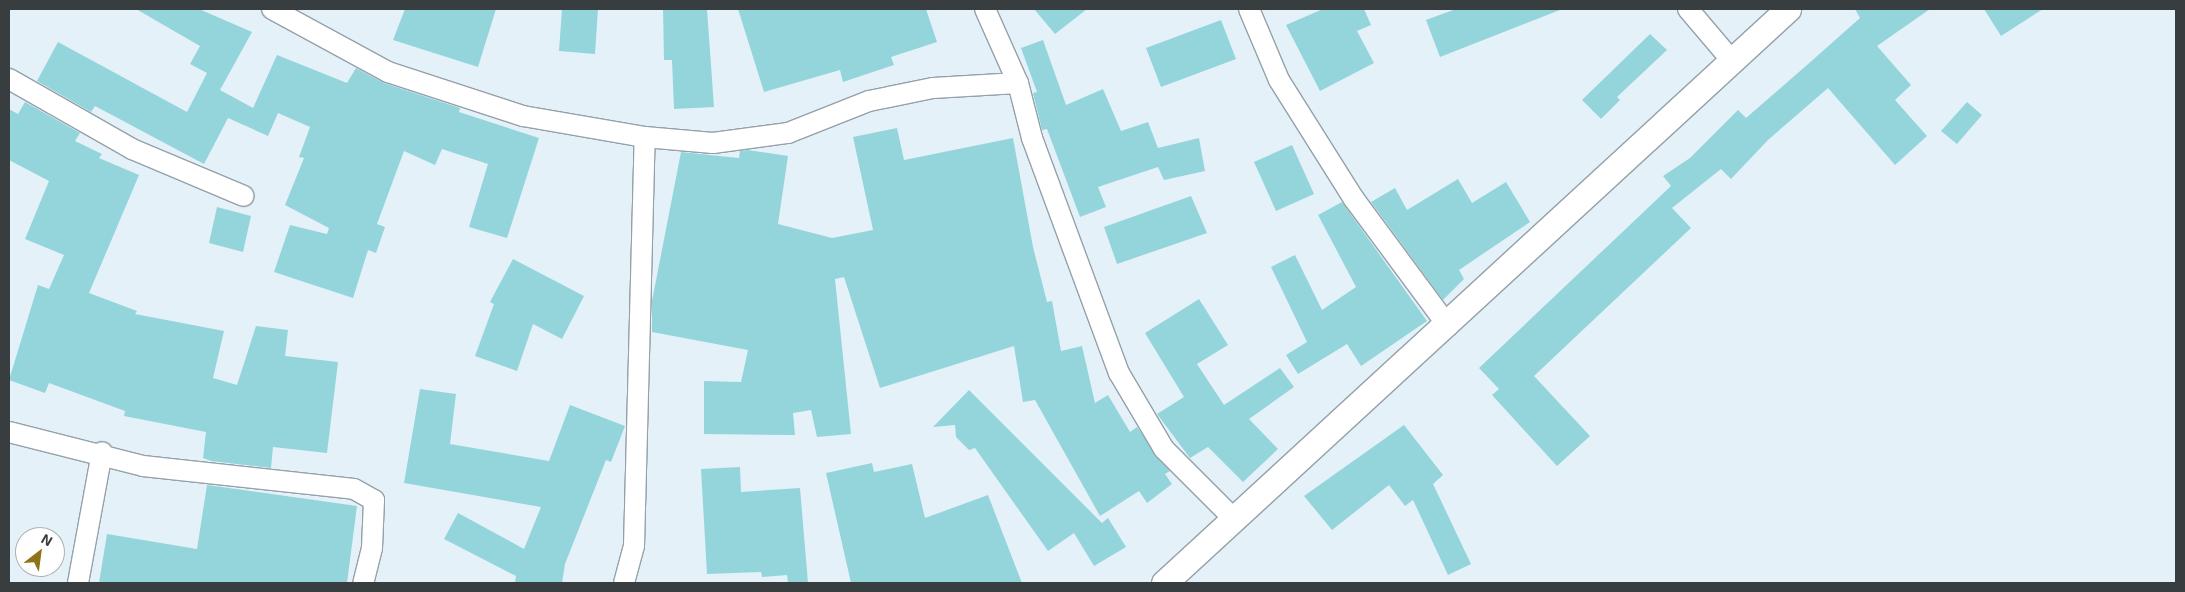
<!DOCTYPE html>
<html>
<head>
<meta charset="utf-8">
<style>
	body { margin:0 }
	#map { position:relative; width:2185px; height:592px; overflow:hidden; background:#e4f1f9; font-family:"Exo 2",sans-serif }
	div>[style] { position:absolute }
	.building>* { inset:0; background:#94d5dc }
	.roads { filter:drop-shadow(1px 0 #95a1a9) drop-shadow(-1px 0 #95a1a9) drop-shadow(0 1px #95a1a9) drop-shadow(0 -1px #95a1a9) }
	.minor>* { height:20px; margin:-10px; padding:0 10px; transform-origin:10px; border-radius:10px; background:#fff }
	.tertiary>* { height:25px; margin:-12.5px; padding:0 12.5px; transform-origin:12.5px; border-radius:12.5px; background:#fff }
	span { translate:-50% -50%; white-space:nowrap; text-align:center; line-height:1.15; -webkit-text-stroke:4px #fff; paint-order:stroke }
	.frame { position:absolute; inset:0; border:10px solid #383d40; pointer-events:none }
	.north { position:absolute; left:15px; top:527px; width:50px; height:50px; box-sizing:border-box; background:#fff; border:1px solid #afb1b3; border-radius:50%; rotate:30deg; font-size:14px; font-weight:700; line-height:20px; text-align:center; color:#383d40 }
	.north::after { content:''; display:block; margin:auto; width:18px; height:22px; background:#8f7318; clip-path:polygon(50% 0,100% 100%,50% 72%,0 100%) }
</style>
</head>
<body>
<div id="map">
	<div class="building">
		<div style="clip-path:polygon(136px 9px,199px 9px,252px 32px,220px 90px,253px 108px,277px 55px,347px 83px,356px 68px,384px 83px,460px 108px,459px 112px,539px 138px,507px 238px,469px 227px,488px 164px,442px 149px,435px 165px,404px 151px,377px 224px,385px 227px,376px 253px,368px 250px,353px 298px,274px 272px,290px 225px,327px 234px,329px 228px,285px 205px,304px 158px,299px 157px,310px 127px,278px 113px,268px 136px,228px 118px,204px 164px,95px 106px,91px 112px,37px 81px,58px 42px,187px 112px,207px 73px,190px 64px,200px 46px)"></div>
		<div style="clip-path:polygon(405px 9px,496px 9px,478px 67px,393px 40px)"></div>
		<div style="clip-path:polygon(562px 9px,598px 9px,595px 54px,559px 51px)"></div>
		<div style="clip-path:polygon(663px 9px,707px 9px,714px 107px,674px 109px,672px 60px,664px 60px)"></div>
		<div style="clip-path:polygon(738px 9px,926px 9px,937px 42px,891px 57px,894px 65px,843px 82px,840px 70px,764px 92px)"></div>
		<div style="clip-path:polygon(1034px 9px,1087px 9px,1055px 34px)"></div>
		<div style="clip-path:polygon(1323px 9px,1364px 9px,1371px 25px,1357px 31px,1374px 63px,1320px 91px,1286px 25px)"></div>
		<div style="clip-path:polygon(1456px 9px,1559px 9px,1560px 10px,1440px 57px,1426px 20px)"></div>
		<div style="clip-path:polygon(1855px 9px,1930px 9px,1877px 46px,1911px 85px,1895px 100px,1927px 136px,1895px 165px,1828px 88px,1768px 140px,1731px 179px,1721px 169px,1672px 208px,1691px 228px,1534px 376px,1590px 436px,1557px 466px,1492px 395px,1499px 389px,1479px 368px,1671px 186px,1663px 176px,1690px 158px,1738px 110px,1746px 118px,1807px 65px,1860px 18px)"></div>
		<div style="clip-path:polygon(1984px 9px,2043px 9px,2001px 36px)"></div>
		<div style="clip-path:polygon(1221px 20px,1236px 59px,1161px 87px,1146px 48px)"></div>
		<div style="clip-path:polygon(1650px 34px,1667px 50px,1617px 97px,1620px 100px,1601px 119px,1582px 100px)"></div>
		<div style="clip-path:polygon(1043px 40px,1066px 105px,1103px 89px,1121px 131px,1148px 122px,1158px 148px,1199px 138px,1205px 171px,1164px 180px,1158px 167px,1098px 187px,1106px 207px,1080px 217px,1047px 129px,1042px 130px,1033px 93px,1037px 92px,1021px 48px)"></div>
		<div style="clip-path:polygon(25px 102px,80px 133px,75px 141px,102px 154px,99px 158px,139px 175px,89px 293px,137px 311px,135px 314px,224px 331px,213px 378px,237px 385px,256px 326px,288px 330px,285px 356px,338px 362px,327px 453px,273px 447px,271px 468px,211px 461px,203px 458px,206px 432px,124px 416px,125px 411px,49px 383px,45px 393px,9px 380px,38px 285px,49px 289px,64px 255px,25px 239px,49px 181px,9px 160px,9px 109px,18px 114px)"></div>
		<div style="clip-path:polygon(1967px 102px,1982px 115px,1957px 144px,1941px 131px)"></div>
		<div style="clip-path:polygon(897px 128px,904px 160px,1013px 138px,1033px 247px,1047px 302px,1052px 301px,1061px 351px,1082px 346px,1095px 403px,1108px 395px,1130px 432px,1137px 427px,1170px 471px,1165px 474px,1172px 484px,1147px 503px,1139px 491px,1100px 516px,1035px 400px,1023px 402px,1014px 346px,880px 388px,844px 277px,835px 279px,851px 434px,817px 437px,811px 410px,793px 413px,795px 435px,704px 434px,704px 381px,741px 382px,748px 350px,652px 332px,652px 301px,681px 152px,739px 158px,740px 151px,748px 150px,788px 156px,778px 224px,832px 238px,873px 230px,853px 137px)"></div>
		<div style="clip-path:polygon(1292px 145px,1314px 194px,1276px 211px,1254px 162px)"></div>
		<div style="clip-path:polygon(1458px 179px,1472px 203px,1506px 182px,1530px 222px,1459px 270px,1464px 279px,1443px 300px,1371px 202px,1395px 188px,1407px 210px)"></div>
		<div style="clip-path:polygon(1191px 196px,1207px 233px,1117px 264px,1104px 227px)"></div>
		<div style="clip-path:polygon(1342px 202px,1427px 321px,1361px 366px,1347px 344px,1298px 374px,1286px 355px,1307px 342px,1271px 267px,1295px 255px,1322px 310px,1356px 287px,1318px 215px)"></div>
		<div style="clip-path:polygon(217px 207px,251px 216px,243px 252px,209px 243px)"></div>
		<div style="clip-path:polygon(513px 259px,584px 296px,562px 339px,533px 324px,517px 371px,475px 356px,494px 304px,490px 302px)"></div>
		<div style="clip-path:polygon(1199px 299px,1228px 345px,1197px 364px,1224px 405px,1280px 368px,1294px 387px,1249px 419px,1278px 449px,1243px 482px,1208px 447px,1190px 458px,1157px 414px,1184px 397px,1145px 333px)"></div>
		<div style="clip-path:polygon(420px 389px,456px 394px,450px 444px,549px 461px,570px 405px,625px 426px,611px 462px,606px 460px,565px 564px,562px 583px,515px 583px,516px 576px,444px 539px,458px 513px,524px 549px,541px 507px,404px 483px)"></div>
		<div style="clip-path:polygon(969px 390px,1102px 523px,1108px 518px,1126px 547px,1094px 566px,1074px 533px,1048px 551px,975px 448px,969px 450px,956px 437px,955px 425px,933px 427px)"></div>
		<div style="clip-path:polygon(1404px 425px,1443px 475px,1433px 484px,1471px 564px,1448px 575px,1413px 500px,1405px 506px,1389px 485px,1332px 530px,1304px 496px)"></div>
		<div style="clip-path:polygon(872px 463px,874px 472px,912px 464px,925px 518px,988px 495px,1022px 583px,851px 583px,826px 473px)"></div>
		<div style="clip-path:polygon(740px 467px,741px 492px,800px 488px,808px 583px,788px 583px,787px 575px,762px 577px,761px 572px,707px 574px,701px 469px)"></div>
		<div style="clip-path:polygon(207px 485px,357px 506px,347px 583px,99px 583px,107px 534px,197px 549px)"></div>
	</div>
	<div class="roads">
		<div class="minor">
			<div style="left:272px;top:9px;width:132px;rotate:28.5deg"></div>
			<div style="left:388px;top:72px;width:142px;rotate:18.1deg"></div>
			<div style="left:523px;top:116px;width:124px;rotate:9.8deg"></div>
			<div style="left:645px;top:137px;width:68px;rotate:5deg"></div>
			<div style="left:713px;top:143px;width:76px;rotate:-7.6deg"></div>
			<div style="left:788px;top:133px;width:87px;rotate:-21.6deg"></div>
			<div style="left:869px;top:101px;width:65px;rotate:-11.5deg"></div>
			<div style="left:933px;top:88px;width:85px;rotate:-3.4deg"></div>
			<div style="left:985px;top:9px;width:81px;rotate:66deg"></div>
			<div style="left:1018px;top:83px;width:57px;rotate:75.7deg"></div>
			<div style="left:1032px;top:138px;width:251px;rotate:69.7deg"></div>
			<div style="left:1119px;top:373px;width:88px;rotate:59.4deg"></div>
			<div style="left:1164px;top:449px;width:100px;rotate:45deg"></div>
			<div style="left:1249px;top:9px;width:77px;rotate:67.1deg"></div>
			<div style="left:1279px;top:80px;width:141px;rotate:57.8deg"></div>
			<div style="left:1354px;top:199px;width:158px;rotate:53.5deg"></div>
			<div style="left:1688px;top:9px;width:70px;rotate:49.7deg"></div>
			<div style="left:9px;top:79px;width:142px;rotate:29.6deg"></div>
			<div style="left:132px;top:149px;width:121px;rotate:22.8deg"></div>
			<div style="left:9px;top:432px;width:138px;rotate:14.2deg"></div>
			<div style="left:143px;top:466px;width:212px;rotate:6.2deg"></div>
			<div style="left:354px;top:489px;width:23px;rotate:29deg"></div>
			<div style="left:374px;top:500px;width:48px;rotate:92.4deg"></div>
			<div style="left:372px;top:548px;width:36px;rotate:104deg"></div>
			<div style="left:78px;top:583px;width:133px;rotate:-79.6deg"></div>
			<div style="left:624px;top:583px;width:38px;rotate:-75deg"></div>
			<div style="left:634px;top:546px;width:409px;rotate:-88.5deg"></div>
		</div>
		<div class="tertiary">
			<div style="left:1164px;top:583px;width:848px;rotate:-42.61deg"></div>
		</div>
	</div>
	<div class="frame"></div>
	<div class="north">N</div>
</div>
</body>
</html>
